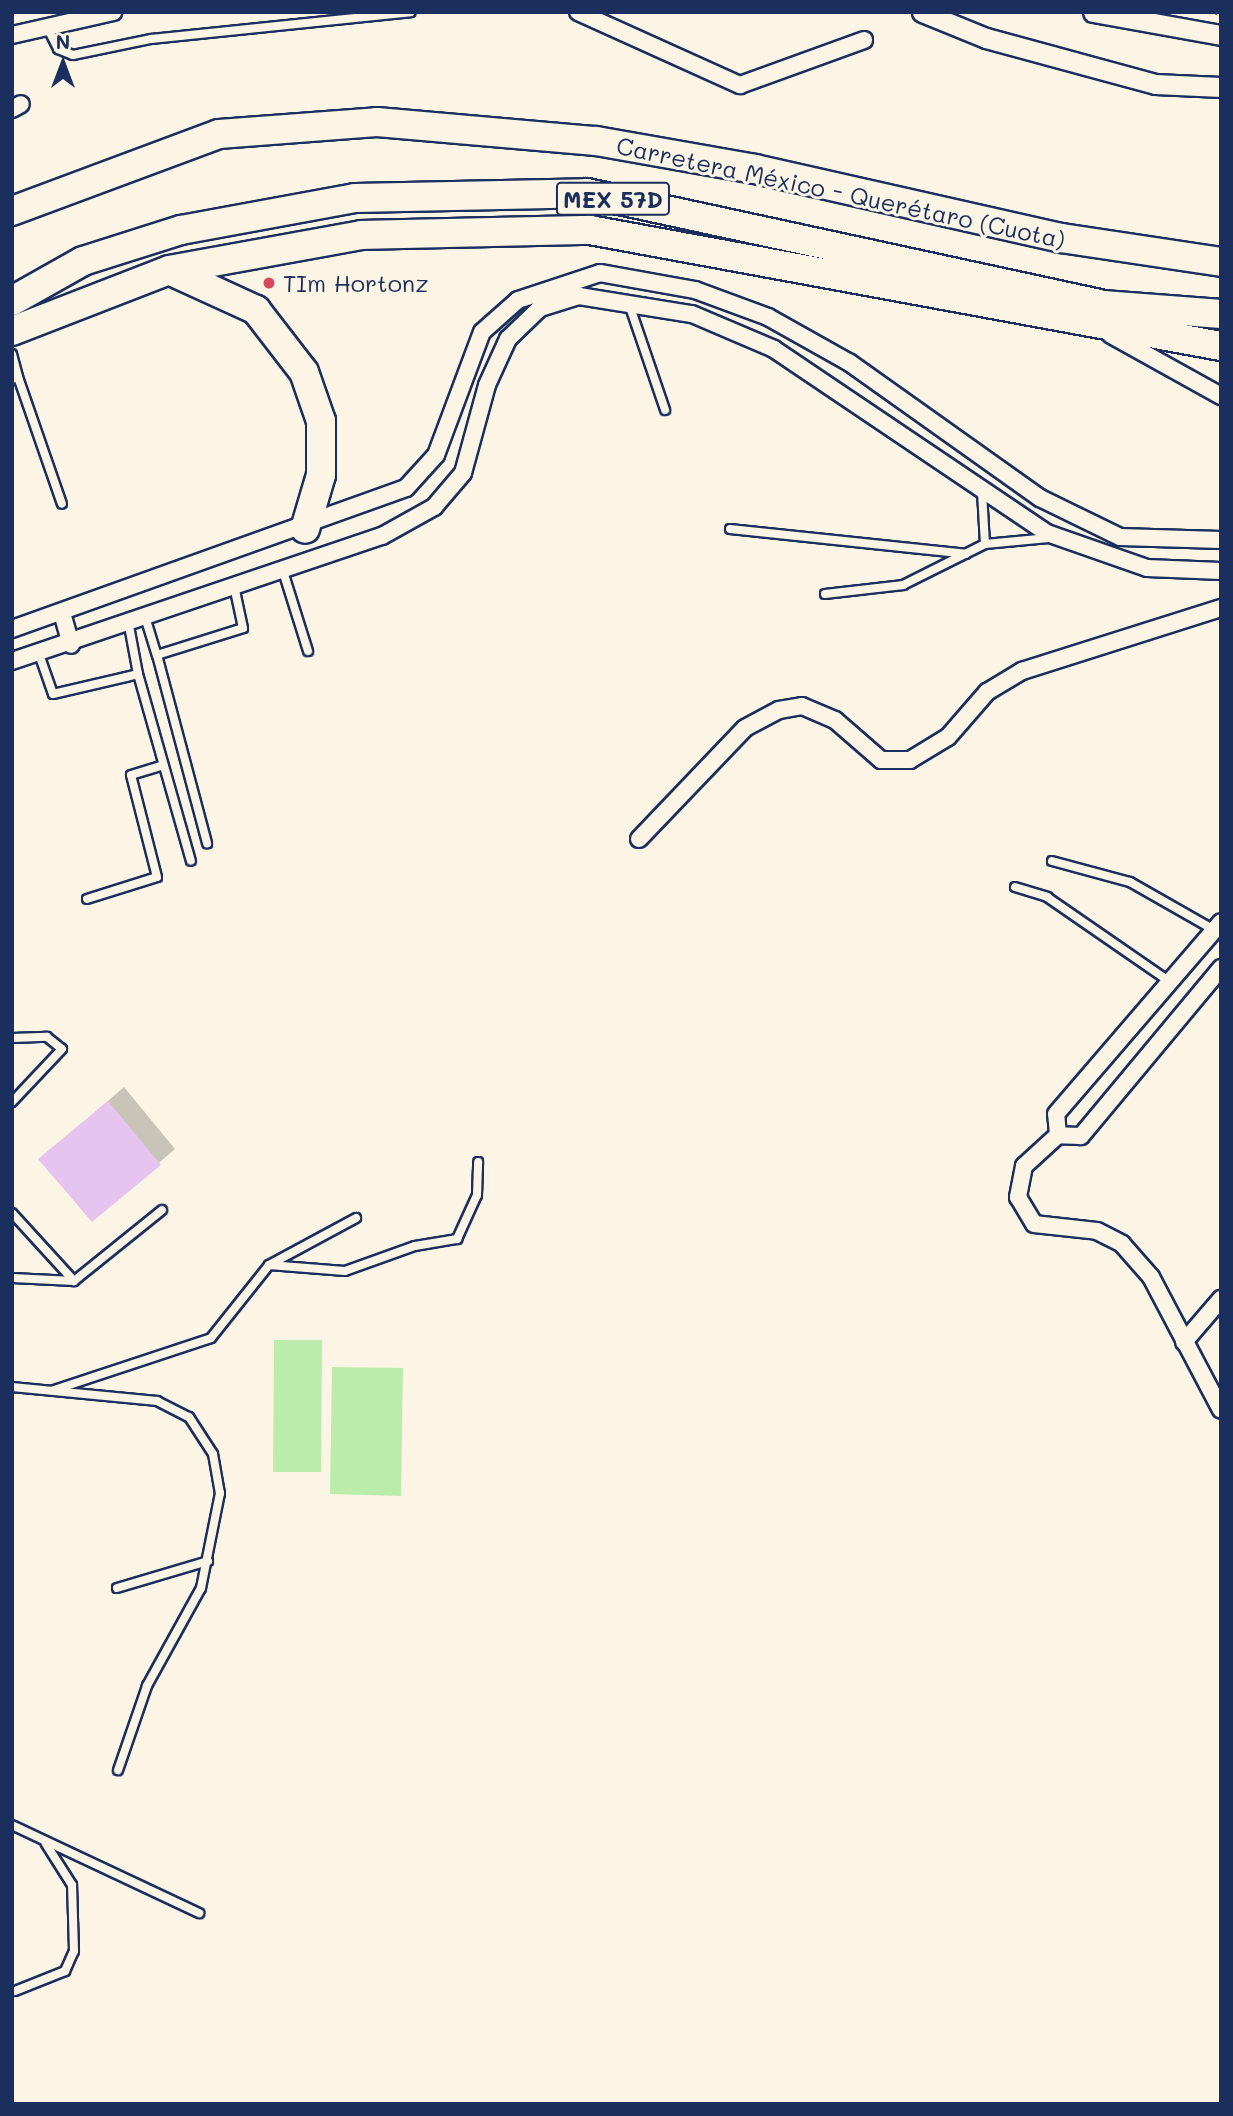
<!DOCTYPE html>
<html>
<head>
<meta charset="utf-8">
<style>
	body { margin:0 }
	#map { position:relative; width:1233px; height:2116px; overflow:hidden; background:#fcf5e5; font-family:Mali,sans-serif }
	div>[style] { position:absolute }
	.green>* { inset:0; background:#bcecab }
	.shadow>* { inset:0; background:#0003 }
	.building>* { inset:0; background:#e6c4f0 }
	.path>* { height:2.5px; margin-top:-1.25px; transform-origin:0; background:repeating-linear-gradient(90deg,#1b2f5e 0 2px,transparent 0 7px) }
	.roads { filter:drop-shadow(2px 0 #1b2f5e) drop-shadow(-2px 0 #1b2f5e) drop-shadow(0 2px #1b2f5e) drop-shadow(0 -2px #1b2f5e) }
	.service>* { height:8px; margin:-4px; padding:0 4px; transform-origin:4px; border-radius:4px; background:#fcf5e5 }
	.minor>* { height:16px; margin:-8px; padding:0 8px; transform-origin:8px; border-radius:8px; background:#fcf5e5 }
	.tertiary>* { height:19px; margin:-9.5px; padding:0 9.5px; transform-origin:9.5px; border-radius:9.5px; background:#fcf5e5 }
	.motorway>* { height:28px; margin:-14px; padding:0 14px; transform-origin:14px; border-radius:14px; background:#fcf5e5 }
	.dots>* { width:19px; height:19px; translate:-50% -50%; box-sizing:border-box; border:4px solid #fcf5e5; border-radius:50% }
	span { translate:-50% -50%; white-space:nowrap; text-align:center; line-height:1.15; -webkit-text-stroke:6px #fcf5e5; paint-order:stroke }
	.shield-label span { padding:2px 5px; background:#fcf5e5; border:2px solid; border-radius:5px; -webkit-text-stroke-width:0 }
	.shield-label { font-size:23px; color:#1b2f5e; font-weight:700 }
	.street-label { font-size:24px; color:#1b2f5e }
	.poi-label { font-size:24px; color:#1b2f5e }
	.left { translate:0 -50%; text-align:left }
	.frame { position:absolute; inset:0; border:14px solid #1b2f5e; pointer-events:none }
	.north { position:absolute; left:28px; top:28px; width:70px; height:70px; -webkit-text-stroke:5px #fcf5e5; paint-order:stroke; rotate:0deg; font-size:19px; font-weight:700; line-height:28px; text-align:center; color:#1b2f5e }
	.north::after { content:''; display:block; margin:auto; width:24px; height:32px; background:#1b2f5e; clip-path:polygon(50% 0,100% 100%,50% 72%,0 100%) }
</style>
</head>
<body>
<div id="map">
	<div class="green">
		<div style="clip-path:polygon(274px 1340px,322px 1340px,321px 1472px,273px 1472px)"></div>
		<div style="clip-path:polygon(332px 1367px,403px 1368px,401px 1496px,330px 1494px)"></div>
	</div>
	<div class="shadow">
		<div style="clip-path:polygon(124px 1087px,175px 1149px,92px 1220px,41px 1159px)"></div>
	</div>
	<div class="building">
		<div style="clip-path:polygon(108px 1101px,161px 1165px,92px 1222px,38px 1159px)"></div>
	</div>
	<div class="path">
		<div style="left:1208px;top:12px;width:13px;rotate:4deg"></div>
	</div>
	<div class="roads">
		<div class="service">
			<div style="left:46px;top:25px;width:27px;rotate:63deg"></div>
			<div style="left:58px;top:49px;width:16px;rotate:22deg"></div>
			<div style="left:73px;top:55px;width:80px;rotate:-11.6deg"></div>
			<div style="left:151px;top:39px;width:261px;rotate:-5.9deg"></div>
			<div style="left:629px;top:304px;width:112px;rotate:71.2deg"></div>
			<div style="left:12px;top:354px;width:24px;rotate:75deg"></div>
			<div style="left:18px;top:377px;width:6px;rotate:162deg"></div>
			<div style="left:18px;top:377px;width:134px;rotate:70.9deg"></div>
			<div style="left:982px;top:492px;width:52px;rotate:86.7deg"></div>
			<div style="left:730px;top:529px;width:237px;rotate:6deg"></div>
			<div style="left:282px;top:568px;width:87px;rotate:72.6deg"></div>
			<div style="left:825px;top:594px;width:79px;rotate:-6.6deg"></div>
			<div style="left:903px;top:585px;width:92px;rotate:-26.6deg"></div>
			<div style="left:985px;top:544px;width:64px;rotate:-5.4deg"></div>
			<div style="left:146px;top:620px;width:37px;rotate:73deg"></div>
			<div style="left:157px;top:655px;width:90px;rotate:-17.4deg"></div>
			<div style="left:243px;top:628px;width:43px;rotate:-102.1deg"></div>
			<div style="left:39px;top:654px;width:42px;rotate:70.7deg"></div>
			<div style="left:53px;top:694px;width:75px;rotate:-13.1deg"></div>
			<div style="left:126px;top:677px;width:12px;rotate:-14deg"></div>
			<div style="left:138px;top:674px;width:49px;rotate:-100.6deg"></div>
			<div style="left:157px;top:655px;width:195px;rotate:75.1deg"></div>
			<div style="left:138px;top:674px;width:194px;rotate:74.2deg"></div>
			<div style="left:1052px;top:861px;width:81px;rotate:15.1deg"></div>
			<div style="left:1130px;top:882px;width:97px;rotate:29.7deg"></div>
			<div style="left:1015px;top:887px;width:34px;rotate:17deg"></div>
			<div style="left:1047px;top:897px;width:150px;rotate:34.6deg"></div>
			<div style="left:87px;top:899px;width:73px;rotate:-17.4deg"></div>
			<div style="left:157px;top:877px;width:105px;rotate:-104.3deg"></div>
			<div style="left:131px;top:775px;width:34px;rotate:-17deg"></div>
			<div style="left:12px;top:1038px;width:35px;rotate:-2deg"></div>
			<div style="left:47px;top:1037px;width:19px;rotate:39deg"></div>
			<div style="left:62px;top:1049px;width:73px;rotate:133.3deg"></div>
			<div style="left:12px;top:1213px;width:92px;rotate:47.6deg"></div>
			<div style="left:269px;top:1265px;width:76px;rotate:4.5deg"></div>
			<div style="left:345px;top:1271px;width:74px;rotate:-19.7deg"></div>
			<div style="left:415px;top:1246px;width:43px;rotate:-9.5deg"></div>
			<div style="left:457px;top:1239px;width:48px;rotate:-65.6deg"></div>
			<div style="left:477px;top:1195px;width:33px;rotate:-88deg"></div>
			<div style="left:12px;top:1278px;width:62px;rotate:2.8deg"></div>
			<div style="left:74px;top:1281px;width:113px;rotate:-38.9deg"></div>
			<div style="left:12px;top:1387px;width:146px;rotate:5.5deg"></div>
			<div style="left:157px;top:1401px;width:36px;rotate:27deg"></div>
			<div style="left:189px;top:1417px;width:44px;rotate:57deg"></div>
			<div style="left:213px;top:1454px;width:40px;rotate:80deg"></div>
			<div style="left:220px;top:1493px;width:97px;rotate:101.3deg"></div>
			<div style="left:201px;top:1588px;width:112px;rotate:118.9deg"></div>
			<div style="left:147px;top:1686px;width:89px;rotate:109deg"></div>
			<div style="left:54px;top:1390px;width:165px;rotate:-18.3deg"></div>
			<div style="left:211px;top:1338px;width:93px;rotate:-51.5deg"></div>
			<div style="left:269px;top:1265px;width:99px;rotate:-28.4deg"></div>
			<div style="left:117px;top:1588px;width:95px;rotate:-16.5deg"></div>
			<div style="left:12px;top:1825px;width:207px;rotate:25.2deg"></div>
			<div style="left:15px;top:1991px;width:54px;rotate:-21.8deg"></div>
			<div style="left:65px;top:1971px;width:22px;rotate:-66deg"></div>
			<div style="left:74px;top:1951px;width:66px;rotate:-91.7deg"></div>
			<div style="left:72px;top:1885px;width:49px;rotate:-122.4deg"></div>
		</div>
		<div class="minor">
			<div style="left:578px;top:12px;width:178px;rotate:24.3deg"></div>
			<div style="left:740px;top:85px;width:132px;rotate:-19.9deg"></div>
			<div style="left:12px;top:35px;width:104px;rotate:-12.8deg"></div>
			<div style="left:12px;top:109px;width:10px;rotate:-29deg"></div>
			<div style="left:1111px;top:335px;width:126px;rotate:29deg"></div>
			<div style="left:62px;top:613px;width:33px;rotate:74deg"></div>
			<div style="left:12px;top:629px;width:418px;rotate:-19.7deg"></div>
			<div style="left:406px;top:488px;width:45px;rotate:-47.7deg"></div>
			<div style="left:436px;top:455px;width:131px;rotate:-69.5deg"></div>
			<div style="left:482px;top:332px;width:48px;rotate:-41.6deg"></div>
			<div style="left:518px;top:300px;width:86px;rotate:-18.2deg"></div>
			<div style="left:600px;top:273px;width:97px;rotate:10.1deg"></div>
			<div style="left:695px;top:290px;width:78px;rotate:20.3deg"></div>
			<div style="left:768px;top:317px;width:94px;rotate:29.3deg"></div>
			<div style="left:850px;top:363px;width:233px;rotate:35.4deg"></div>
			<div style="left:1040px;top:498px;width:89px;rotate:26deg"></div>
			<div style="left:1120px;top:537px;width:101px;rotate:1.7deg"></div>
			<div style="left:12px;top:661px;width:391px;rotate:-18.7deg"></div>
			<div style="left:382px;top:536px;width:60px;rotate:-29.1deg"></div>
			<div style="left:434px;top:507px;width:45px;rotate:-49.5deg"></div>
			<div style="left:463px;top:473px;width:91px;rotate:-74.7deg"></div>
			<div style="left:487px;top:385px;width:51px;rotate:-65.5deg"></div>
			<div style="left:508px;top:339px;width:45px;rotate:-44.1deg"></div>
			<div style="left:540px;top:308px;width:41px;rotate:-17.1deg"></div>
			<div style="left:579px;top:296px;width:114px;rotate:9.1deg"></div>
			<div style="left:692px;top:314px;width:89px;rotate:23.1deg"></div>
			<div style="left:774px;top:349px;width:329px;rotate:34deg"></div>
			<div style="left:1047px;top:533px;width:106px;rotate:19.3deg"></div>
			<div style="left:1147px;top:568px;width:74px;rotate:2.3deg"></div>
			<div style="left:639px;top:839px;width:153px;rotate:-46.3deg"></div>
			<div style="left:745px;top:728px;width:38px;rotate:-28deg"></div>
			<div style="left:779px;top:710px;width:23px;rotate:-10deg"></div>
			<div style="left:802px;top:706px;width:36px;rotate:23deg"></div>
			<div style="left:835px;top:720px;width:61px;rotate:41deg"></div>
			<div style="left:881px;top:760px;width:29px"></div>
			<div style="left:910px;top:760px;width:44px;rotate:-31.2deg"></div>
			<div style="left:948px;top:737px;width:60px;rotate:-49.1deg"></div>
			<div style="left:987px;top:692px;width:41px;rotate:-31deg"></div>
			<div style="left:1022px;top:671px;width:209px;rotate:-17.6deg"></div>
			<div style="left:1221px;top:968px;width:219px;rotate:129.8deg"></div>
			<div style="left:1081px;top:1136px;width:23px;rotate:-178deg"></div>
			<div style="left:1058px;top:1135px;width:46px;rotate:137.6deg"></div>
			<div style="left:1024px;top:1166px;width:32px;rotate:101deg"></div>
			<div style="left:1018px;top:1197px;width:31px;rotate:59deg"></div>
			<div style="left:1034px;top:1224px;width:63px;rotate:6.3deg"></div>
			<div style="left:1097px;top:1231px;width:28px;rotate:27deg"></div>
			<div style="left:1122px;top:1244px;width:44px;rotate:48.7deg"></div>
			<div style="left:1151px;top:1277px;width:150px;rotate:62.2deg"></div>
			<div style="left:1058px;top:1135px;width:21px;rotate:-95deg"></div>
			<div style="left:1056px;top:1114px;width:253px;rotate:-49.3deg"></div>
			<div style="left:1184px;top:1342px;width:57px;rotate:-49.3deg"></div>
		</div>
		<div class="tertiary">
			<div style="left:922px;top:12px;width:69px;rotate:22.1deg"></div>
			<div style="left:986px;top:38px;width:175px;rotate:15.2deg"></div>
			<div style="left:1155px;top:84px;width:66px;rotate:2.6deg"></div>
			<div style="left:1093px;top:12px;width:130px;rotate:10.2deg"></div>
		</div>
		<div class="motorway">
			<div style="left:12px;top:211px;width:221px;rotate:-20.4deg"></div>
			<div style="left:219px;top:134px;width:158px;rotate:-4.3deg"></div>
			<div style="left:377px;top:122px;width:220px;rotate:5deg"></div>
			<div style="left:596px;top:141px;width:161px;rotate:10deg"></div>
			<div style="left:755px;top:169px;width:314px;rotate:12.7deg"></div>
			<div style="left:1061px;top:238px;width:162px;rotate:8.5deg"></div>
			<div style="left:171px;top:271px;width:94px;rotate:24.6deg"></div>
			<div style="left:256px;top:310px;width:78px;rotate:52.3deg"></div>
			<div style="left:304px;top:372px;width:52px;rotate:70.9deg"></div>
			<div style="left:321px;top:421px;width:54px;rotate:90deg"></div>
			<div style="left:321px;top:475px;width:56px;rotate:106.5deg"></div>
			<div style="left:12px;top:301px;width:81px;rotate:-29.4deg"></div>
			<div style="left:83px;top:261px;width:103px;rotate:-17.6deg"></div>
			<div style="left:181px;top:230px;width:177px;rotate:-10.4deg"></div>
			<div style="left:355px;top:198px;width:232px;rotate:-1.2deg"></div>
			<div style="left:587px;top:193px;width:529px;rotate:12.22deg"></div>
			<div style="left:1104px;top:305px;width:117px;rotate:4.4deg"></div>
			<div style="left:12px;top:331px;width:168px;rotate:-21.2deg"></div>
			<div style="left:169px;top:270px;width:196px;rotate:-10.3deg"></div>
			<div style="left:362px;top:235px;width:228px;rotate:-1.3deg"></div>
			<div style="left:590px;top:230px;width:642px;rotate:10.42deg"></div>
		</div>
	</div>
	<div class="dots">
		<div style="left:269px;top:283px;background:#d1495b"></div>
	</div>
	<div class="shield-label">
		<span style="left:613px;top:199px">MEX 57D</span>
	</div>
	<div class="street-label">
		<span style="left:841px;top:192px;rotate:12deg">Carretera México - Querétaro (Cuota)</span>
	</div>
	<div class="poi-label">
		<span class="left" style="left:283px;top:283px">TIm Hortonz</span>
	</div>
	<div class="frame"></div>
	<div class="north">N</div>
</div>
</body>
</html>
